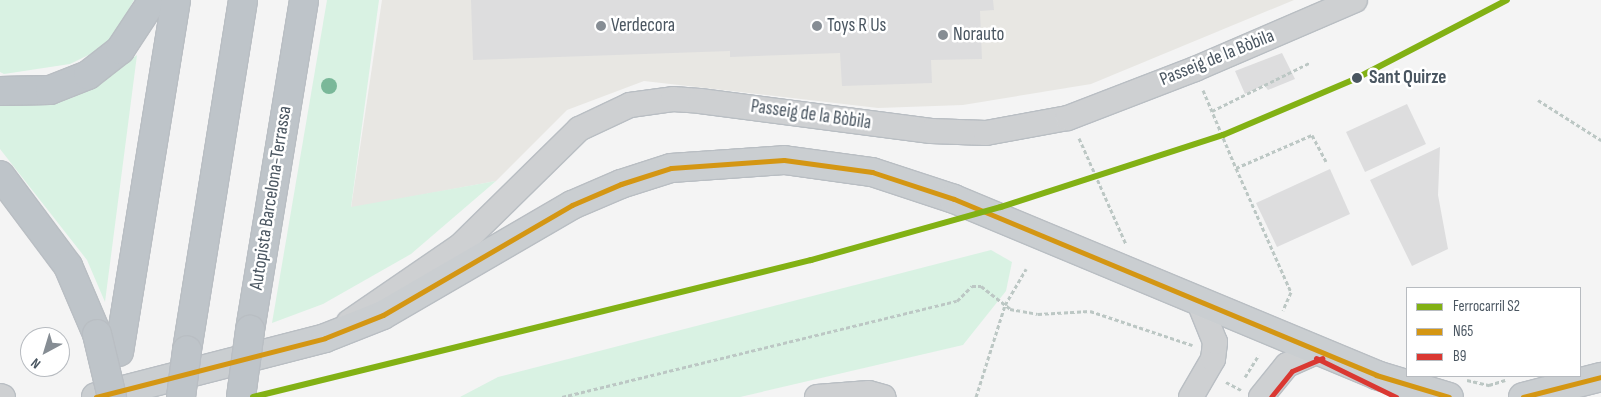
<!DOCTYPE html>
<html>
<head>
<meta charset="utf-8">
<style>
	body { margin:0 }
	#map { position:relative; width:1601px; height:397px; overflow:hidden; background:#f4f4f4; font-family:"Sofia Sans Condensed",sans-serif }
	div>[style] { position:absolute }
	.commercial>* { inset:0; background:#e8e7e3 }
	.green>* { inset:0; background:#d9f2e3 }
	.building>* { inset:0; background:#ddddde }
	.path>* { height:3px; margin-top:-1.5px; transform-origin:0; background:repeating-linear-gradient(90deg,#bcc7c4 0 4px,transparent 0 6.5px) }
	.roads { filter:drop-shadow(1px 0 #b9bec3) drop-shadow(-1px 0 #b9bec3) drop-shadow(0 1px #b9bec3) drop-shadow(0 -1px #b9bec3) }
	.minor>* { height:24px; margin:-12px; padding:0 12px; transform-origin:12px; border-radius:12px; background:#ced0d2 }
	.major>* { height:28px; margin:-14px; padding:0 14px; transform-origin:14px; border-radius:14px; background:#caced1 }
	.highway>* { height:28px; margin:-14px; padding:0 14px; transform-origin:14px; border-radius:14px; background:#bec4c9 }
	.bridges { filter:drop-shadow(1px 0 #b9bec3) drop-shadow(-1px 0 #b9bec3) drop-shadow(0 1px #b9bec3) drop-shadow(0 -1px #b9bec3) }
	.highway-bridge>* { height:28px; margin:-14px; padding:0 14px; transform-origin:14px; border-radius:14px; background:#bec4c9 }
	.bus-1>* { height:5px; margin:-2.5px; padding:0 2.5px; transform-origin:2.5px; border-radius:2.5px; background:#d49613 }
	.bus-2>* { height:5px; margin:-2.5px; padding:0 2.5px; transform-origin:2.5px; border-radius:2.5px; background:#da3832 }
	.rail-1>* { height:6px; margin:-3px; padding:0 3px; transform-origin:3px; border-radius:3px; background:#82b114 }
	.trees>* { width:16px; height:16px; margin:-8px; border-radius:50%; background:#7ab899 }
	.dots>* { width:14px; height:14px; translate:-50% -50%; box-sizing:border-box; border:2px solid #fff; border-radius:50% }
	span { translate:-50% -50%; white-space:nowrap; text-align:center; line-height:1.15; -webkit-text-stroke:5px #fff; paint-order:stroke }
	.poi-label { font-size:19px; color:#4a5661 }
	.left { translate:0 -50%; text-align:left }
	.street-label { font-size:19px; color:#4a5661 }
	.stop-label { font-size:19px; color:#4a5661; font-weight:700 }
	.legend { position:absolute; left:1406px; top:287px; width:175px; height:90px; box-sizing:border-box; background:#fff; border:1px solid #b7bbc0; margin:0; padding:6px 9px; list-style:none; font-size:15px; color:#4a5661 }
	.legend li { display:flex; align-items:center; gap:10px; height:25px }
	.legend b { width:25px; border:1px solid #b7bbc0 }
	.north { position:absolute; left:20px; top:327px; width:50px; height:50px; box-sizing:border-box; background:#fff; border:1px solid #b7bbc0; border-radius:50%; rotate:219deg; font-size:14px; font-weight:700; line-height:20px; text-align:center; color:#4a5661 }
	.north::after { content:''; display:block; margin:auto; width:18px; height:22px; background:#868d94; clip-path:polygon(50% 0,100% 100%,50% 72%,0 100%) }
</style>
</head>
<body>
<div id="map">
	<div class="commercial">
		<div style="clip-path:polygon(382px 0,1294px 0,1091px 84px,963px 105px,878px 108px,644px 81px,567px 110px,496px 181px,351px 208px)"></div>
	</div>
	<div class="green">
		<div style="clip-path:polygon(0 0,134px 0,109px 45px,70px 64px,4px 74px,0 72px)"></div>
		<div style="clip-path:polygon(327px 0,379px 0,351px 207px,496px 181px,411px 254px,323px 304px,272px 323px)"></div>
		<div style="clip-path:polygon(137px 55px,105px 302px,87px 260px,0 149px,0 102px,72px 98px)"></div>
		<div style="clip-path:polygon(991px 250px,1012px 262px,1006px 291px,963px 345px,740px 397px,460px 397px,498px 377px)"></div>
	</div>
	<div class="building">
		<div style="clip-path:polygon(471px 0,993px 0,994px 10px,980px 11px,982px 59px,931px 60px,932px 83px,842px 86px,840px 53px,730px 57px,730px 51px,473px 60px)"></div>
		<div style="clip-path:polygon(1282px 53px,1295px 79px,1268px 90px,1264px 85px,1245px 94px,1235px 71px)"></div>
		<div style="clip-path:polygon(1407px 104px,1426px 144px,1365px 172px,1346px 132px)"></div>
		<div style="clip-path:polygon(1440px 147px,1438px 195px,1448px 249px,1412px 266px,1370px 180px)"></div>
		<div style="clip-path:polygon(1330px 169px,1350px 214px,1277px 247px,1256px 203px)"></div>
	</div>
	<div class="path">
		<div style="left:1203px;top:90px;width:85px;rotate:67.1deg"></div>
		<div style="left:1236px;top:168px;width:83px;rotate:-23.5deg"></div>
		<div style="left:1312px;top:135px;width:30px;rotate:62deg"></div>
		<div style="left:1538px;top:100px;width:75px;rotate:32.4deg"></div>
		<div style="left:1212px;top:111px;width:110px;rotate:-26.3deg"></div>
		<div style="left:1079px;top:138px;width:116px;rotate:66.1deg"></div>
		<div style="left:1236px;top:168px;width:136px;rotate:66.1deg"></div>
		<div style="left:1291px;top:292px;width:20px;rotate:114deg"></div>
		<div style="left:1245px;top:377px;width:26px;rotate:-58deg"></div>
		<div style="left:1467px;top:380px;width:23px;rotate:13deg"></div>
		<div style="left:1489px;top:385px;width:17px;rotate:-17deg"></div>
		<div style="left:1226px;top:382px;width:17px;rotate:28deg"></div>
		<div style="left:562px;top:397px;width:406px;rotate:-13.7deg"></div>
		<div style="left:957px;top:301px;width:21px;rotate:-45deg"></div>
		<div style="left:972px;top:286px;width:9px"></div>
		<div style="left:981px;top:286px;width:37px;rotate:38deg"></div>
		<div style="left:1010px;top:309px;width:28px;rotate:10deg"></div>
		<div style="left:1038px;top:314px;width:52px;rotate:-3.3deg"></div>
		<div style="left:1090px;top:311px;width:108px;rotate:18.4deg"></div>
		<div style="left:976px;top:397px;width:96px;rotate:-72.5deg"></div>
		<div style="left:1005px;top:305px;width:42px;rotate:-59.7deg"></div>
	</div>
	<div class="roads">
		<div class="minor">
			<div style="left:349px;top:322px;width:135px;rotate:-34.4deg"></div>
			<div style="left:460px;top:246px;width:167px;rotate:-44.5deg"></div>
			<div style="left:579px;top:129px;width:56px;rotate:-25.2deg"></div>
			<div style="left:630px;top:105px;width:43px;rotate:-7.9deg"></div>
			<div style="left:673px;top:99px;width:27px;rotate:4deg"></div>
			<div style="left:700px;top:101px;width:233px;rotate:7.4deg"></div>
			<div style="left:931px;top:131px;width:55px;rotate:2.1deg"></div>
			<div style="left:986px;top:133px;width:83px;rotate:-10.4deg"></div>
			<div style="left:1068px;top:118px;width:136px;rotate:-21.1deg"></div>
			<div style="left:1195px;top:69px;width:174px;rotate:-23.3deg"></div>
			<div style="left:0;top:396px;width:3px;rotate:18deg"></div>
			<div style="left:817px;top:397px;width:52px;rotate:-4.4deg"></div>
			<div style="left:869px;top:393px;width:15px;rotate:16deg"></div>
			<div style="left:1191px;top:397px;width:44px;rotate:-59.9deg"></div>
			<div style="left:1213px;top:359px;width:17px;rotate:-83deg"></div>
			<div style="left:1215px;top:342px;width:45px;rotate:-112deg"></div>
			<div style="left:1261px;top:397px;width:41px;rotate:-50.9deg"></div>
			<div style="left:1287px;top:365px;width:35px;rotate:-24deg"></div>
		</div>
		<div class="major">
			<div style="left:96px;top:397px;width:236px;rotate:-14.4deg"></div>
			<div style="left:325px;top:338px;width:62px;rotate:-21.6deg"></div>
			<div style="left:383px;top:315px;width:219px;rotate:-30.2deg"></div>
			<div style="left:572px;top:205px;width:53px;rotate:-23.2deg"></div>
			<div style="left:621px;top:184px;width:52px;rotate:-17.7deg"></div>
			<div style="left:671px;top:168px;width:113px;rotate:-4deg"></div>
			<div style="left:784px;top:160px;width:89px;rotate:7.8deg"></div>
			<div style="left:872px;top:172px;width:86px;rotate:18.2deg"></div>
			<div style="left:954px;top:199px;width:457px;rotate:22.6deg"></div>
			<div style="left:1376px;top:375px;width:76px;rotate:16.8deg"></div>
			<div style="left:1523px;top:397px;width:81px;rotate:-14.4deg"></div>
		</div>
		<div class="highway">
			<div style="left:0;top:91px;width:50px;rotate:-1.1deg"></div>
			<div style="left:50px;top:90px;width:41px;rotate:-21.5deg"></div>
			<div style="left:88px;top:75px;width:41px;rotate:-38deg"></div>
			<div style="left:120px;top:50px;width:60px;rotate:-56.6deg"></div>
			<div style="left:0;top:175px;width:114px;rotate:53.2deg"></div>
			<div style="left:68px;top:266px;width:74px;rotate:66.9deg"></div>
			<div style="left:250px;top:330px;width:334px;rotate:-80.7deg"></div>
			<div style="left:187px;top:350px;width:354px;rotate:-80.9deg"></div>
			<div style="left:119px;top:352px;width:357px;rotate:-80.8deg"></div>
		</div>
	</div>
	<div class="bridges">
		<div class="highway-bridge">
			<div style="left:97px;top:334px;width:65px;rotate:76.6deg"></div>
			<div style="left:181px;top:397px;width:47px;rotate:-82.7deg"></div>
			<div style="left:241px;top:397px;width:68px;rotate:-82.3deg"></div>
		</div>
	</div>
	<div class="bus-1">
		<div style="left:96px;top:397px;width:236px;rotate:-14.4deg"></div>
		<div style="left:325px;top:338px;width:62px;rotate:-21.6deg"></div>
		<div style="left:383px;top:315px;width:219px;rotate:-30.2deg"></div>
		<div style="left:572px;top:205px;width:53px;rotate:-23.2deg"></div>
		<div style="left:621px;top:184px;width:52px;rotate:-17.7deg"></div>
		<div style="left:671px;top:168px;width:113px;rotate:-4deg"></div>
		<div style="left:784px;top:160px;width:89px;rotate:7.8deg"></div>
		<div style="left:872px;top:172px;width:86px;rotate:18.2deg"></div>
		<div style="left:954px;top:199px;width:457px;rotate:22.6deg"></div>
		<div style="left:1376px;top:375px;width:76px;rotate:16.8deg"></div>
		<div style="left:1523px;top:397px;width:81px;rotate:-14.4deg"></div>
	</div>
	<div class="bus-2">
		<div style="left:1316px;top:358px;width:89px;rotate:26deg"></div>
		<div style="left:1271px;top:397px;width:33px;rotate:-51deg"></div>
		<div style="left:1292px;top:371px;width:33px;rotate:-23deg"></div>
	</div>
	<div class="rail-1">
		<div style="left:253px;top:397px;width:575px;rotate:-13.79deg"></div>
		<div style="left:811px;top:260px;width:197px;rotate:-15.6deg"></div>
		<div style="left:1001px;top:207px;width:233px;rotate:-18deg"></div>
		<div style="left:1223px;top:135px;width:146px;rotate:-23deg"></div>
		<div style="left:1357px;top:78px;width:169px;rotate:-27.5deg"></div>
	</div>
	<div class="trees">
		<div style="left:329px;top:86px"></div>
	</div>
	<div class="dots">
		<div style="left:601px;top:26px;background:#868d94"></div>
		<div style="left:817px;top:26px;background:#868d94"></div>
		<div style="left:943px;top:35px;background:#868d94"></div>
		<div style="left:1357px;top:78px;background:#4a5661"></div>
	</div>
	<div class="poi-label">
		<span class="left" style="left:611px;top:26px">Verdecora</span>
		<span class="left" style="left:827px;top:26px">Toys R Us</span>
		<span class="left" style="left:953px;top:35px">Norauto</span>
	</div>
	<div class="street-label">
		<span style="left:1217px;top:58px;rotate:-22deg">Passeig de la Bòbila</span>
		<span style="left:811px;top:115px;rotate:8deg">Passeig de la Bòbila</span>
		<span style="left:271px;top:198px;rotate:-81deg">Autopista Barcelona-Terrassa</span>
	</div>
	<div class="stop-label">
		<span class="left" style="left:1369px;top:78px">Sant Quirze</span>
	</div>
	<ul class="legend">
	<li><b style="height:6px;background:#82b114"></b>Ferrocarril S2</li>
	<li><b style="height:6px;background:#d49613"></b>N65</li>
	<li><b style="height:6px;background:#da3832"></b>B9</li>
	</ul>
	<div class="north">N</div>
</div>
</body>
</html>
